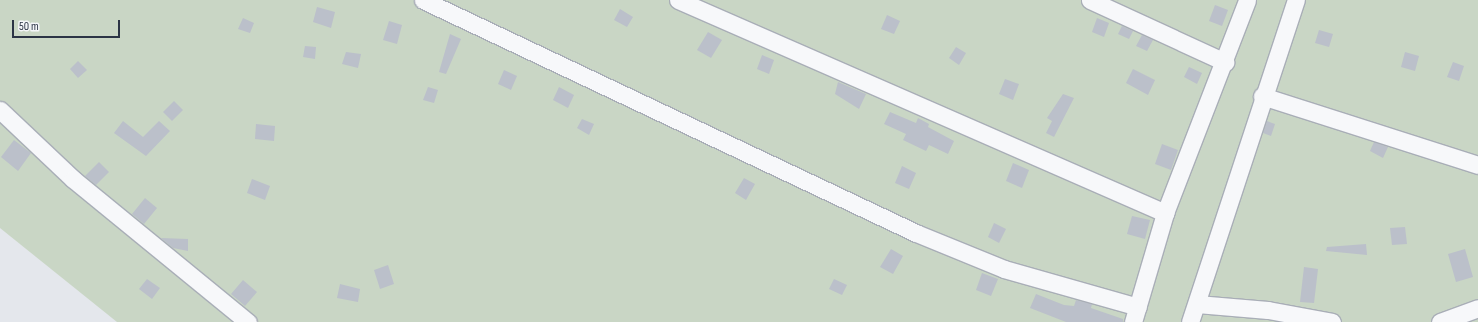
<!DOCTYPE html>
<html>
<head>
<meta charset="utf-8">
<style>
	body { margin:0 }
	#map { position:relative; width:1478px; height:322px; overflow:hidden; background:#e4e7ec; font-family:"Sofia Sans Condensed",sans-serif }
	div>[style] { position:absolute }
	.green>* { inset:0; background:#c9d6c5 }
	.building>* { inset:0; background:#bbc0ca }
	.roads { filter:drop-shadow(1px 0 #a9aeb7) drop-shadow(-1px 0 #a9aeb7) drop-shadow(0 1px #a9aeb7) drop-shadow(0 -1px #a9aeb7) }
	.minor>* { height:17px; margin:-8.5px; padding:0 8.5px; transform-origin:8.5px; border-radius:8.5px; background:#f7f8fa }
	span { translate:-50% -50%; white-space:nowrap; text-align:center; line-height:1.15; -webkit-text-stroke:3.5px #f4f6f9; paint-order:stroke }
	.scale { position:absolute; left:12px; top:20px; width:108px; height:18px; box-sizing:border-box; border:2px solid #2b3445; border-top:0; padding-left:5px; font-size:12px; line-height:14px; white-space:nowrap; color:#2b3445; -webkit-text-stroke:3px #f4f6f9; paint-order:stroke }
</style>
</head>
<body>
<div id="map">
	<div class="green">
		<div style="clip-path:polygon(0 0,1478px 0,1478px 322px,117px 322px,0 228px)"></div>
	</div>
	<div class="building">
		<div style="clip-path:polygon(1215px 5px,1228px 10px,1222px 26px,1209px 21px)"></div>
		<div style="clip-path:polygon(317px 7px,335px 12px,331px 28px,313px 22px)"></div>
		<div style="clip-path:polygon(620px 9px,633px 17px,627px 27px,614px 20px)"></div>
		<div style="clip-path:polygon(887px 15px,900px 21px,894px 34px,881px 29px)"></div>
		<div style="clip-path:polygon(243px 18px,254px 23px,250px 33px,238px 29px)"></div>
		<div style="clip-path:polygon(1097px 18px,1109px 23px,1104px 37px,1092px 32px)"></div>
		<div style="clip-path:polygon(389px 21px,402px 25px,397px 44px,383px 40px)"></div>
		<div style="clip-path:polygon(1122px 26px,1133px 31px,1129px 39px,1118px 34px)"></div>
		<div style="clip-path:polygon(1319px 30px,1333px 34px,1329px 47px,1315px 43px)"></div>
		<div style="clip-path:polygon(708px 32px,722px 40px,711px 58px,697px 50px)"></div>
		<div style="clip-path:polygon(450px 34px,461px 39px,446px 74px,439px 72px)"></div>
		<div style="clip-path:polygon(1142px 35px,1153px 40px,1147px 51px,1136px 46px)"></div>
		<div style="clip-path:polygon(305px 46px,316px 47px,315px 59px,303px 57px)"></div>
		<div style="clip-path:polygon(956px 47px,966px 53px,959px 65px,949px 58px)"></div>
		<div style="clip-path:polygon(346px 52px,361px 54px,358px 68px,342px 64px)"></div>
		<div style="clip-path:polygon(1405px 52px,1419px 56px,1415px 71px,1401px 67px)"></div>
		<div style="clip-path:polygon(762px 55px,774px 60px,769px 74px,757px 69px)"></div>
		<div style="clip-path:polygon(78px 61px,87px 70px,78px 78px,70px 69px)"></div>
		<div style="clip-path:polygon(1453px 62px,1464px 66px,1459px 81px,1447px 77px)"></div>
		<div style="clip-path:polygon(1189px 67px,1202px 73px,1197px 84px,1184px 77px)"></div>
		<div style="clip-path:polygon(1133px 69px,1155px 80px,1148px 95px,1126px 83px)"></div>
		<div style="clip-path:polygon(504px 70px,517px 76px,511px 90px,498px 84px)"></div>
		<div style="clip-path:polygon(1005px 79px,1019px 84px,1013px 100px,999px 94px)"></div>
		<div style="clip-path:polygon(838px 82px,866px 94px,859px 109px,835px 94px)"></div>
		<div style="clip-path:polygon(428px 87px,438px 90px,434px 103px,423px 100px)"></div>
		<div style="clip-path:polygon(559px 87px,574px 95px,568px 108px,553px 100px)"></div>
		<div style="clip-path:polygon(1063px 94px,1074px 98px,1054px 137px,1046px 133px,1052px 121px,1047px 118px)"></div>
		<div style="clip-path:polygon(174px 101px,183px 110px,172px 121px,163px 112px)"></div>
		<div style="clip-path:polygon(890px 112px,916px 123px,918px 118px,929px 124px,928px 127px,954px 141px,948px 154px,929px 145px,926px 151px,903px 140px,906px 134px,884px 124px)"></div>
		<div style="clip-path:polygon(582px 119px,594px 124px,589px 135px,577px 128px)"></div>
		<div style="clip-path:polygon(123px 121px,143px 137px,159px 121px,170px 131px,146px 156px,114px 133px)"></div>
		<div style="clip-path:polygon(1267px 121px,1275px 124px,1271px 136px,1263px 133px)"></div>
		<div style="clip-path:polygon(256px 124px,275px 126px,274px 141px,255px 139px)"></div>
		<div style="clip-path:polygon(14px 140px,31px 153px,18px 171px,1px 157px)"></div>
		<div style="clip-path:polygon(1374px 142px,1388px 147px,1383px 158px,1370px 151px)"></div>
		<div style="clip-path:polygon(1162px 144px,1178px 150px,1171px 170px,1155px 164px)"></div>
		<div style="clip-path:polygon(99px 162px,109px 172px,96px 185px,85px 176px)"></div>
		<div style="clip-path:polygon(1013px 163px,1029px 170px,1022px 188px,1006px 181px)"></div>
		<div style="clip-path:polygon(902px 166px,916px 173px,909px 189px,895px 183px)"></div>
		<div style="clip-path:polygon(744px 178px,755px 184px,746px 200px,735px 193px)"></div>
		<div style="clip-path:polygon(252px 179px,270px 186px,265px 200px,247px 193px)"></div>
		<div style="clip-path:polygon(145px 198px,157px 208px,144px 224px,132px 214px)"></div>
		<div style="clip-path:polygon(1132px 216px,1150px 220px,1145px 239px,1127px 234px)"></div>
		<div style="clip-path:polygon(994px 223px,1006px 229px,999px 243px,988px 237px)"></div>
		<div style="clip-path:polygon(1405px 227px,1407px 244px,1392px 245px,1390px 228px)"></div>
		<div style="clip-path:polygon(161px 238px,188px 239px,188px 251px,173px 248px)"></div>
		<div style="clip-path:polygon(1366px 244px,1367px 255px,1326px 251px,1327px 247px)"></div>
		<div style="clip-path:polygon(891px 249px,903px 256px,893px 274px,880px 267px)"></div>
		<div style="clip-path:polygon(1465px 249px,1473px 277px,1456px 282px,1448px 254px)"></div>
		<div style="clip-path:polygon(388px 265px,394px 284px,380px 289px,374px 270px)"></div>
		<div style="clip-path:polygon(1304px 267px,1318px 269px,1314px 303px,1300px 302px)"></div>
		<div style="clip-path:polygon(982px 273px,998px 279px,991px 296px,976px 290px)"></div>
		<div style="clip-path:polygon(147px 279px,160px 288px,152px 299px,139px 289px)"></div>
		<div style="clip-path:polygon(834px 279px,847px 285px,842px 295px,829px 289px)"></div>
		<div style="clip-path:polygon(243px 280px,257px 292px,245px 306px,231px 294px)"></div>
		<div style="clip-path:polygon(340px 284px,360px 289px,358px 302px,337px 298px)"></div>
		<div style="clip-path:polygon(1036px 294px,1064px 305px,1074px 306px,1076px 300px,1092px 304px,1091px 308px,1123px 319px,1123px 322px,1066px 322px,1030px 308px)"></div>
	</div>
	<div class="roads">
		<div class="minor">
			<div style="left:423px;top:0;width:545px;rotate:25.3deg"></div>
			<div style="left:916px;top:233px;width:95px;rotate:22.2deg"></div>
			<div style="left:1004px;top:269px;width:139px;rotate:15.8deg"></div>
			<div style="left:678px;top:0;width:532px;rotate:23.62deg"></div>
			<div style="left:1090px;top:0;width:149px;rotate:24.7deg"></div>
			<div style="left:1262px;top:96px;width:227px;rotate:17.7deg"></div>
			<div style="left:0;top:110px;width:100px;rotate:43.4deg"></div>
			<div style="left:73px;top:179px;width:226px;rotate:39.3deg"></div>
			<div style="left:1197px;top:304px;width:71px;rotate:4.8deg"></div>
			<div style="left:1268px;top:310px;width:65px;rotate:10.6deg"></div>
			<div style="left:1133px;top:322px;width:114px;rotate:-73.6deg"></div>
			<div style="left:1165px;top:213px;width:228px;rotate:-68.9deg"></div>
			<div style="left:1190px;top:322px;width:339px;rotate:-71.8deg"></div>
			<div style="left:1440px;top:322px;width:40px;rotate:-20.2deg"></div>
		</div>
	</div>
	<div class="scale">50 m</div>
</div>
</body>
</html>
